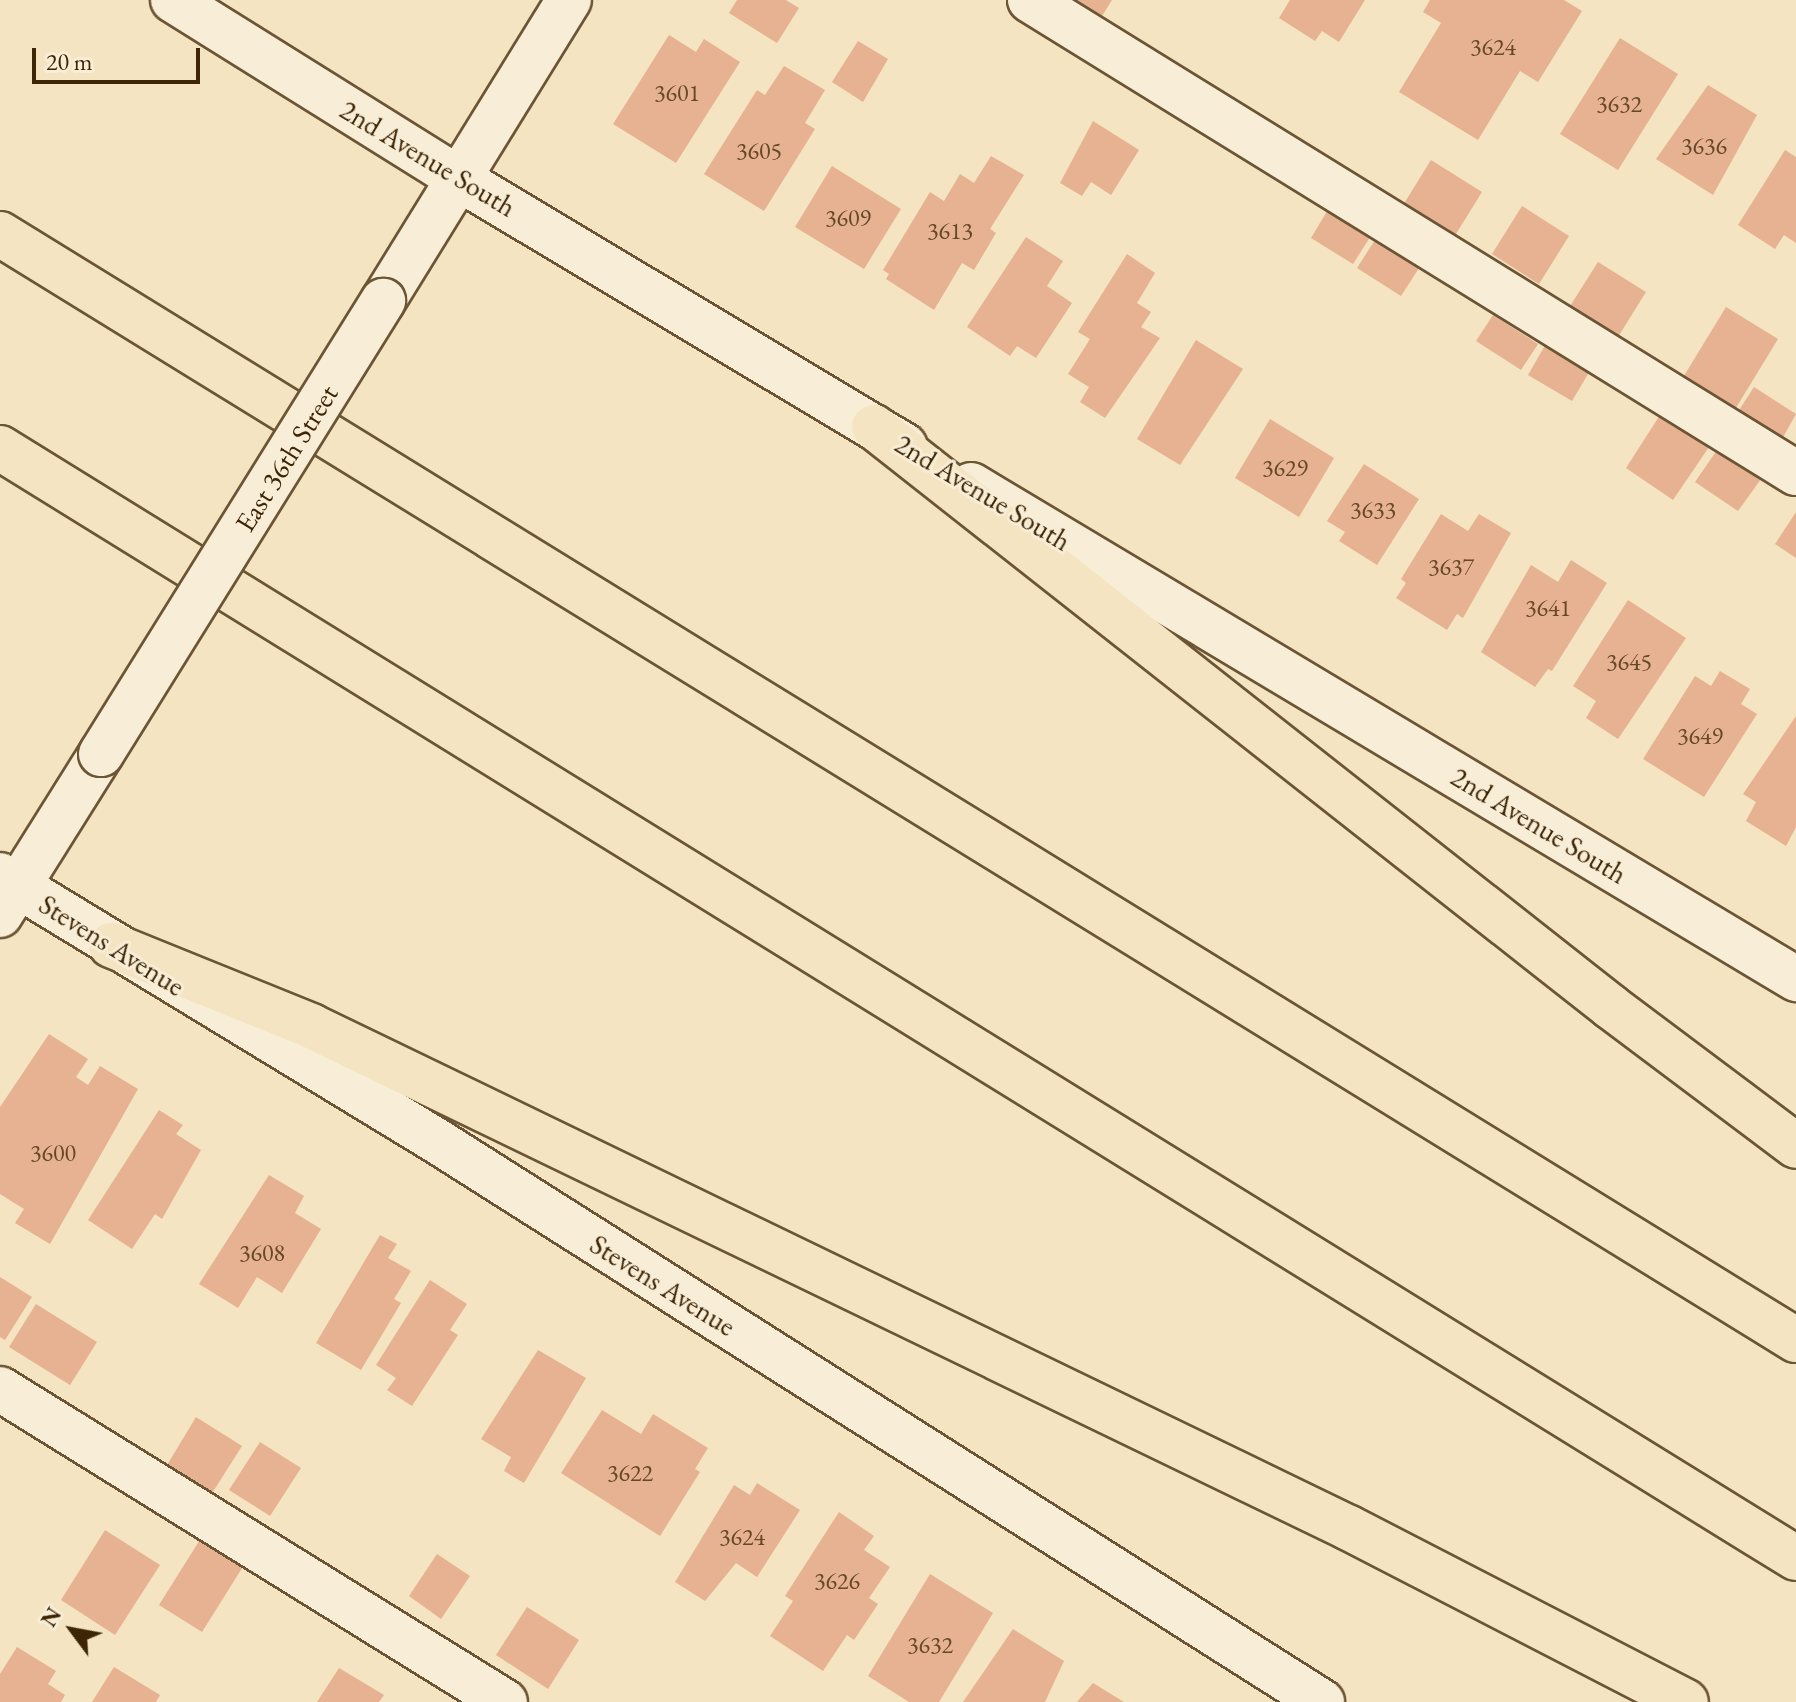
<!DOCTYPE html>
<html>
<head>
<meta charset="utf-8">
<style>
	body { margin:0 }
	#map { position:relative; width:1796px; height:1702px; overflow:hidden; background:#f4e4c1; font-family:"EB Garamond",serif }
	div>[style] { position:absolute }
	.building>* { inset:0; background:#e6b291 }
	.roads { filter:drop-shadow(2px 0 #6b5534) drop-shadow(-2px 0 #6b5534) drop-shadow(0 2px #6b5534) drop-shadow(0 -2px #6b5534) }
	.minor>* { height:44px; margin:-22px; padding:0 22px; transform-origin:22px; border-radius:22px; background:#f8edd7 }
	.highway>* { height:44px; margin:-22px; padding:0 22px; transform-origin:22px; border-radius:22px; background:#f4e4c1 }
	.bridges { filter:drop-shadow(2px 0 #6b5534) drop-shadow(-2px 0 #6b5534) drop-shadow(0 2px #6b5534) drop-shadow(0 -2px #6b5534) }
	.minor-bridge>* { height:44px; margin:-22px; padding:0 22px; transform-origin:22px; border-radius:22px; background:#f8edd7 }
	span { translate:-50% -50%; white-space:nowrap; text-align:center; line-height:1.15; -webkit-text-stroke:6px #f8edd7; paint-order:stroke }
	.number-label { font-size:24px; color:#674828 }
	.number-label span { -webkit-text-stroke-width:0 }
	.street-label { font-size:28px; color:#3d2505 }
	.north { position:absolute; left:32px; top:1590px; width:80px; height:80px; -webkit-text-stroke:6px #f8edd7; paint-order:stroke; rotate:302deg; font-size:22px; font-weight:700; line-height:32px; text-align:center; color:#3d2505 }
	.north::after { content:''; display:block; margin:auto; width:28px; height:36px; background:#3d2505; clip-path:polygon(50% 0,100% 100%,50% 72%,0 100%) }
	.scale { position:absolute; left:32px; top:48px; width:168px; height:36px; box-sizing:border-box; border:4px solid #3d2505; border-top:0; padding-left:10px; font-size:24px; line-height:28px; white-space:nowrap; color:#3d2505; -webkit-text-stroke:6px #f8edd7; paint-order:stroke }
</style>
</head>
<body>
<div id="map">
	<div class="building">
		<div style="clip-path:polygon(737px 0,786px 0,799px 8px,777px 43px,729px 13px)"></div>
		<div style="clip-path:polygon(1061px 0,1112px 0,1097px 24px)"></div>
		<div style="clip-path:polygon(1290px 0,1365px 0,1339px 42px,1322px 31px,1315px 41px,1279px 18px)"></div>
		<div style="clip-path:polygon(1430px 0,1564px 0,1582px 11px,1538px 82px,1520px 71px,1478px 140px,1399px 92px,1441px 23px,1423px 12px)"></div>
		<div style="clip-path:polygon(669px 35px,696px 52px,704px 39px,740px 62px,676px 163px,613px 124px)"></div>
		<div style="clip-path:polygon(1620px 38px,1678px 74px,1618px 170px,1560px 134px)"></div>
		<div style="clip-path:polygon(858px 41px,888px 59px,863px 102px,832px 82px)"></div>
		<div style="clip-path:polygon(784px 66px,825px 90px,805px 123px,815px 129px,764px 211px,704px 174px,757px 90px,765px 95px)"></div>
		<div style="clip-path:polygon(1708px 85px,1757px 115px,1713px 195px,1656px 159px)"></div>
		<div style="clip-path:polygon(1093px 121px,1139px 150px,1111px 195px,1091px 182px,1082px 196px,1060px 183px)"></div>
		<div style="clip-path:polygon(1785px 150px,1796px 157px,1796px 243px,1784px 235px,1775px 249px,1738px 225px)"></div>
		<div style="clip-path:polygon(991px 156px,1024px 175px,990px 229px,996px 233px,974px 270px,962px 263px,934px 310px,886px 279px,889px 274px,883px 270px,930px 192px,944px 201px,960px 174px,974px 183px)"></div>
		<div style="clip-path:polygon(1431px 160px,1482px 192px,1451px 242px,1400px 210px)"></div>
		<div style="clip-path:polygon(832px 166px,901px 209px,864px 269px,795px 227px)"></div>
		<div style="clip-path:polygon(1522px 206px,1569px 236px,1539px 284px,1492px 254px)"></div>
		<div style="clip-path:polygon(1329px 208px,1372px 234px,1353px 264px,1311px 238px)"></div>
		<div style="clip-path:polygon(1026px 237px,1063px 261px,1047px 286px,1072px 303px,1036px 358px,1017px 346px,1010px 356px,967px 327px)"></div>
		<div style="clip-path:polygon(1375px 240px,1419px 268px,1401px 296px,1357px 268px)"></div>
		<div style="clip-path:polygon(1127px 254px,1155px 273px,1137px 303px,1151px 312px,1141px 327px,1160px 338px,1105px 418px,1080px 402px,1089px 387px,1068px 374px,1090px 339px,1078px 332px)"></div>
		<div style="clip-path:polygon(1598px 262px,1646px 292px,1613px 345px,1565px 314px)"></div>
		<div style="clip-path:polygon(1726px 307px,1778px 339px,1731px 416px,1679px 384px)"></div>
		<div style="clip-path:polygon(1493px 315px,1538px 344px,1521px 370px,1476px 341px)"></div>
		<div style="clip-path:polygon(1196px 340px,1243px 369px,1180px 465px,1137px 439px)"></div>
		<div style="clip-path:polygon(1547px 342px,1591px 369px,1572px 401px,1528px 375px)"></div>
		<div style="clip-path:polygon(1754px 387px,1796px 414px,1778px 446px,1734px 418px)"></div>
		<div style="clip-path:polygon(1660px 415px,1709px 447px,1673px 500px,1626px 468px)"></div>
		<div style="clip-path:polygon(1270px 419px,1334px 458px,1299px 517px,1235px 478px)"></div>
		<div style="clip-path:polygon(1717px 450px,1761px 479px,1738px 511px,1695px 482px)"></div>
		<div style="clip-path:polygon(1364px 464px,1419px 499px,1377px 565px,1339px 541px,1345px 532px,1327px 521px)"></div>
		<div style="clip-path:polygon(1796px 512px,1796px 558px,1775px 544px)"></div>
		<div style="clip-path:polygon(1441px 514px,1468px 531px,1479px 514px,1511px 533px,1463px 618px,1457px 614px,1447px 630px,1396px 598px,1406px 583px,1401px 579px)"></div>
		<div style="clip-path:polygon(1571px 560px,1607px 583px,1552px 671px,1548px 669px,1535px 687px,1481px 652px,1531px 565px,1558px 582px)"></div>
		<div style="clip-path:polygon(1628px 600px,1686px 638px,1618px 739px,1586px 718px,1596px 701px,1573px 686px)"></div>
		<div style="clip-path:polygon(1720px 671px,1750px 689px,1741px 704px,1757px 714px,1704px 797px,1643px 759px,1695px 676px,1711px 686px)"></div>
		<div style="clip-path:polygon(1796px 716px,1796px 827px,1786px 846px,1746px 821px,1756px 802px,1743px 794px)"></div>
		<div style="clip-path:polygon(49px 1034px,88px 1059px,76px 1077px,88px 1085px,100px 1066px,138px 1089px,50px 1244px,15px 1223px,24px 1209px,0 1194px,0 1107px)"></div>
		<div style="clip-path:polygon(159px 1110px,183px 1125px,176px 1134px,201px 1150px,162px 1219px,155px 1214px,132px 1249px,88px 1220px)"></div>
		<div style="clip-path:polygon(269px 1175px,304px 1196px,295px 1213px,321px 1229px,282px 1293px,257px 1277px,238px 1308px,199px 1284px)"></div>
		<div style="clip-path:polygon(380px 1235px,397px 1244px,388px 1258px,411px 1271px,394px 1299px,401px 1303px,361px 1370px,316px 1343px)"></div>
		<div style="clip-path:polygon(0 1277px,32px 1297px,5px 1340px,0 1337px)"></div>
		<div style="clip-path:polygon(430px 1280px,467px 1304px,450px 1330px,458px 1335px,412px 1406px,387px 1390px,396px 1378px,376px 1365px)"></div>
		<div style="clip-path:polygon(36px 1304px,97px 1342px,70px 1385px,9px 1347px)"></div>
		<div style="clip-path:polygon(538px 1350px,586px 1378px,524px 1483px,504px 1471px,511px 1457px,481px 1439px)"></div>
		<div style="clip-path:polygon(602px 1410px,641px 1434px,653px 1414px,708px 1448px,695px 1469px,700px 1472px,660px 1536px,561px 1473px)"></div>
		<div style="clip-path:polygon(196px 1417px,242px 1446px,209px 1498px,164px 1470px)"></div>
		<div style="clip-path:polygon(260px 1442px,301px 1468px,270px 1516px,229px 1490px)"></div>
		<div style="clip-path:polygon(757px 1483px,800px 1510px,757px 1577px,736px 1563px,705px 1601px,675px 1582px,734px 1485px,750px 1495px)"></div>
		<div style="clip-path:polygon(839px 1512px,874px 1536px,864px 1550px,890px 1567px,869px 1598px,878px 1604px,854px 1640px,847px 1635px,823px 1671px,770px 1636px,793px 1601px,785px 1596px)"></div>
		<div style="clip-path:polygon(105px 1530px,160px 1565px,115px 1635px,61px 1600px)"></div>
		<div style="clip-path:polygon(201px 1538px,244px 1565px,202px 1632px,159px 1605px)"></div>
		<div style="clip-path:polygon(437px 1554px,470px 1576px,441px 1619px,409px 1596px)"></div>
		<div style="clip-path:polygon(930px 1574px,993px 1613px,939px 1702px,909px 1702px,868px 1676px)"></div>
		<div style="clip-path:polygon(527px 1607px,579px 1640px,548px 1689px,496px 1655px)"></div>
		<div style="clip-path:polygon(1013px 1629px,1064px 1661px,1045px 1702px,963px 1702px)"></div>
		<div style="clip-path:polygon(17px 1647px,56px 1671px,48px 1684px,65px 1695px,61px 1702px,0 1702px,0 1674px)"></div>
		<div style="clip-path:polygon(114px 1667px,160px 1695px,156px 1702px,92px 1702px)"></div>
		<div style="clip-path:polygon(339px 1668px,384px 1695px,379px 1702px,317px 1702px)"></div>
		<div style="clip-path:polygon(1093px 1683px,1124px 1702px,1077px 1702px)"></div>
	</div>
	<div class="roads">
		<div class="minor">
			<div style="left:173px;top:0;width:334px;rotate:32deg"></div>
			<div style="left:456px;top:177px;width:523px;rotate:30.93deg"></div>
			<div style="left:1030px;top:0;width:900px;rotate:31.7deg"></div>
			<div style="left:383px;top:301px;width:354px;rotate:-58.3deg"></div>
			<div style="left:971px;top:485px;width:962px;rotate:30.91deg"></div>
			<div style="left:0;top:875px;width:512px;rotate:31.33deg"></div>
			<div style="left:437px;top:1141px;width:1048px;rotate:32.37deg"></div>
			<div style="left:0;top:915px;width:190px;rotate:-57.9deg"></div>
			<div style="left:0;top:1389px;width:594px;rotate:31.79deg"></div>
		</div>
		<div class="highway">
			<div style="left:0;top:234px;width:2109px;rotate:31.63deg"></div>
			<div style="left:874px;top:427px;width:938px;rotate:38.2deg"></div>
			<div style="left:1611px;top:1007px;width:231px;rotate:36.9deg"></div>
			<div style="left:0;top:448px;width:2111px;rotate:31.72deg"></div>
			<div style="left:111px;top:945px;width:216px;rotate:22deg"></div>
			<div style="left:311px;top:1026px;width:1153px;rotate:25.81deg"></div>
			<div style="left:1349px;top:1528px;width:379px;rotate:27.3deg"></div>
		</div>
	</div>
	<div class="bridges">
		<div class="minor-bridge">
			<div style="left:101px;top:754px;width:534px;rotate:-58.1deg"></div>
		</div>
	</div>
	<div class="number-label">
		<span style="left:1493px;top:47px">3624</span>
		<span style="left:677px;top:93px">3601</span>
		<span style="left:1619px;top:104px">3632</span>
		<span style="left:1704px;top:146px">3636</span>
		<span style="left:759px;top:151px">3605</span>
		<span style="left:848px;top:218px">3609</span>
		<span style="left:950px;top:231px">3613</span>
		<span style="left:1285px;top:468px">3629</span>
		<span style="left:1373px;top:510px">3633</span>
		<span style="left:1451px;top:567px">3637</span>
		<span style="left:1548px;top:608px">3641</span>
		<span style="left:1629px;top:662px">3645</span>
		<span style="left:1700px;top:736px">3649</span>
		<span style="left:53px;top:1153px">3600</span>
		<span style="left:262px;top:1253px">3608</span>
		<span style="left:630px;top:1473px">3622</span>
		<span style="left:742px;top:1537px">3624</span>
		<span style="left:837px;top:1581px">3626</span>
		<span style="left:930px;top:1645px">3632</span>
	</div>
	<div class="street-label">
		<span style="left:428px;top:158px;rotate:31deg">2nd Avenue South</span>
		<span style="left:286px;top:458px;rotate:-58deg">East 36th Street</span>
		<span style="left:983px;top:492px;rotate:31deg">2nd Avenue South</span>
		<span style="left:1539px;top:825px;rotate:31deg">2nd Avenue South</span>
		<span style="left:112px;top:945px;rotate:32deg">Stevens Avenue</span>
		<span style="left:663px;top:1285px;rotate:32deg">Stevens Avenue</span>
	</div>
	<div class="north">N</div>
	<div class="scale">20 m</div>
</div>
</body>
</html>
